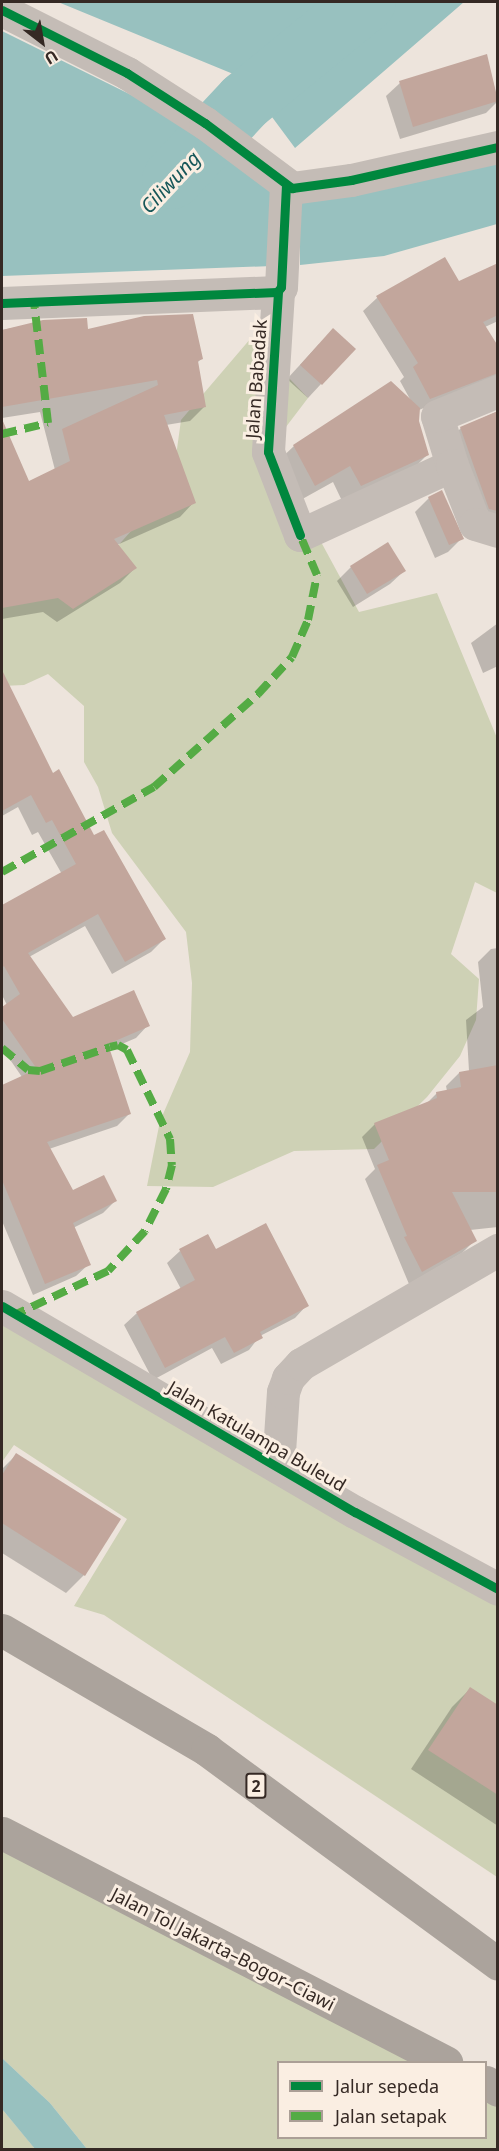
<!DOCTYPE html>
<html>
<head>
<meta charset="utf-8">
<style>
	body { margin:0 }
	#map { position:relative; width:499px; height:2151px; overflow:hidden; background:#ede4dc; font-family:"Noto Sans",sans-serif }
	div>[style] { position:absolute }
	.green>* { inset:0; background:#ced1b5 }
	.water>* { inset:0; background:#98c1bf }
	.shadow>* { inset:0; background:#0003 }
	.river>* { height:60px; margin:-30px; padding:0 30px; transform-origin:30px; border-radius:30px; background:#98c1bf }
	.building>* { inset:0; background:#c2a69c }
	.minor>* { height:33px; margin:-16.5px; padding:0 16.5px; transform-origin:16.5px; border-radius:16.5px; background:#c4bcb6 }
	.highway>* { height:33px; margin:-16.5px; padding:0 16.5px; transform-origin:16.5px; border-radius:16.5px; background:#aba39c }
	.quiet>* { height:8px; margin-top:-4px; transform-origin:0; background:repeating-linear-gradient(90deg,#54ab44 0 15px,transparent 0 23px) }
	.cycleway>* { height:9px; margin:-4.5px; padding:0 4.5px; transform-origin:4.5px; border-radius:4.5px; background:#00873e }
	span { translate:-50% -50%; white-space:nowrap; text-align:center; line-height:1.15; -webkit-text-stroke:6px #faeee2; paint-order:stroke }
	.shield-label span { padding:2px 4px; background:#faeee2; border:2px solid; border-radius:4px; -webkit-text-stroke-width:0 }
	.shield-label { font-size:16px; color:#352924; font-weight:700 }
	.street-label { font-size:18px; color:#352924 }
	.water-label { font-size:20px; color:#175759; font-style:italic }
	.frame { position:absolute; inset:0; border:3px solid #352924; pointer-events:none }
	.legend { position:absolute; left:277px; top:2061px; width:210px; height:78px; box-sizing:border-box; background:#faeee2; border:2px solid #ab9f96; margin:0; padding:8px 10px; list-style:none; font-size:18px; color:#352924 }
	.legend li { display:flex; align-items:center; gap:12px; height:30px }
	.legend b { width:30px; border:2px solid #ab9f96 }
	.north { position:absolute; left:12px; top:12px; width:60px; height:60px; -webkit-text-stroke:4px #faeee2; paint-order:stroke; rotate:149deg; font-size:16px; font-weight:700; line-height:24px; text-align:center; color:#352924 }
	.north::after { content:''; display:block; margin:auto; width:21px; height:27px; background:#352924; clip-path:polygon(50% 0,100% 100%,50% 72%,0 100%) }
</style>
</head>
<body>
<div id="map">
	<div class="green">
		<div style="clip-path:polygon(251px 338px,308px 398px,276px 440px,295px 494px,359px 612px,437px 593px,497px 738px,497px 893px,475px 882px,451px 954px,479px 979px,476px 1020px,460px 1056px,427px 1097px,374px 1149px,294px 1151px,213px 1187px,147px 1186px,160px 1121px,190px 1052px,192px 983px,186px 932px,112px 833px,98px 787px,84px 762px,84px 706px,48px 674px,24px 685px,2px 686px,2px 581px,91px 576px,172px 485px,181px 420px)"></div>
		<div style="clip-path:polygon(2px 1306px,497px 1589px,497px 1877px,104px 1615px,74px 1606px,127px 1519px,14px 1445px,2px 1462px)"></div>
		<div style="clip-path:polygon(2px 1833px,446px 2062px,278px 2062px,278px 2138px,486px 2138px,486px 2082px,497px 2090px,497px 2149px,87px 2149px,50px 2103px,2px 2058px)"></div>
		<div style="clip-path:polygon(2px 2109px,27px 2139px,35px 2149px,2px 2149px)"></div>
	</div>
	<div class="water">
		<div style="clip-path:polygon(58px 2px,464px 2px,295px 148px,243px 78px)"></div>
		<div style="clip-path:polygon(2px 31px,202px 130px,276px 179px,272px 266px,2px 276px)"></div>
		<div style="clip-path:polygon(497px 152px,497px 224px,384px 256px,300px 265px,300px 197px)"></div>
		<div style="clip-path:polygon(2px 2058px,50px 2103px,87px 2149px,35px 2149px,2px 2109px)"></div>
	</div>
	<div class="shadow">
		<div style="clip-path:polygon(486px 56px,498px 101px,486px 113px,400px 139px,386px 96px,400px 83px)"></div>
		<div style="clip-path:polygon(445px 259px,458px 283px,498px 264px,498px 321px,485px 327px,498px 349px,498px 393px,477px 386px,419px 410px,418px 422px,428px 454px,410px 472px,343px 503px,333px 482px,297px 502px,276px 463px,294px 446px,411px 401px,400px 381px,404px 377px,363px 311px,377px 298px)"></div>
		<div style="clip-path:polygon(43px 322px,201px 359px,197px 363px,205px 406px,190px 421px,166px 425px,194px 502px,180px 517px,117px 545px,135px 568px,120px 583px,57px 622px,43px 612px,2px 619px,2px 423px,28px 483px,55px 470px,40px 412px,2px 418px,2px 330px)"></div>
		<div style="clip-path:polygon(319px 344px,321px 384px,308px 398px,287px 379px)"></div>
		<div style="clip-path:polygon(498px 411px,498px 529px,447px 442px,461px 428px)"></div>
		<div style="clip-path:polygon(429px 498px,462px 538px,448px 552px,435px 558px,415px 512px)"></div>
		<div style="clip-path:polygon(387px 544px,404px 571px,390px 584px,353px 607px,337px 581px,351px 567px)"></div>
		<div style="clip-path:polygon(498px 623px,498px 666px,483px 673px,471px 643px)"></div>
		<div style="clip-path:polygon(2px 709px,8px 712px,164px 939px,151px 952px,112px 974px,85px 926px,29px 957px,73px 1019px,148px 1025px,136px 1038px,108px 1050px,129px 1114px,117px 1126px,49px 1149px,72px 1192px,115px 1201px,103px 1213px,73px 1228px,89px 1264px,76px 1276px,33px 1295px,2px 1221px,2px 1087px,22px 1077px,2px 1048px,2px 1009px,7px 1005px,2px 995px,2px 907px,63px 876px,38px 832px,32px 835px,18px 807px,2px 816px)"></div>
		<div style="clip-path:polygon(498px 948px,498px 1227px,470px 1230px,475px 1240px,462px 1253px,409px 1284px,365px 1179px,375px 1169px,362px 1137px,375px 1124px,426px 1104px,437px 1093px,447px 1091px,446px 1086px,459px 1073px,469px 1071px,466px 1020px,483px 1007px,478px 962px,491px 949px)"></div>
		<div style="clip-path:polygon(180px 1251px,307px 1305px,295px 1318px,260px 1336px,249px 1350px,221px 1364px,212px 1348px,153px 1380px,124px 1325px,137px 1313px,181px 1289px,167px 1263px)"></div>
		<div style="clip-path:polygon(16px 1455px,84px 1575px,66px 1593px,2px 1553px,2px 1469px)"></div>
		<div style="clip-path:polygon(470px 1689px,498px 1707px,498px 1826px,411px 1769px,452px 1707px)"></div>
	</div>
	<div class="river">
		<div style="left:172px;top:179px;width:107px;rotate:-46.9deg"></div>
		<div style="left:245px;top:101px;width:156px;rotate:-39.3deg"></div>
	</div>
	<div class="building">
		<div style="clip-path:polygon(487px 54px,498px 101px,413px 127px,399px 81px)"></div>
		<div style="clip-path:polygon(445px 257px,459px 281px,498px 263px,498px 315px,483px 322px,498px 346px,498px 373px,430px 399px,413px 367px,418px 363px,376px 296px)"></div>
		<div style="clip-path:polygon(193px 314px,203px 359px,198px 361px,206px 407px,164px 415px,196px 503px,114px 539px,137px 568px,73px 609px,58px 598px,2px 608px,2px 419px,29px 481px,70px 461px,62px 429px,158px 385px,157px 380px,2px 407px,2px 330px,43px 320px,87px 318px,88px 329px,144px 316px)"></div>
		<div style="clip-path:polygon(333px 328px,356px 349px,322px 385px,300px 365px)"></div>
		<div style="clip-path:polygon(391px 381px,420px 408px,419px 421px,429px 455px,361px 486px,350px 466px,315px 486px,293px 445px)"></div>
		<div style="clip-path:polygon(498px 411px,498px 511px,489px 509px,460px 427px)"></div>
		<div style="clip-path:polygon(442px 490px,464px 539px,449px 545px,428px 497px)"></div>
		<div style="clip-path:polygon(388px 542px,406px 571px,367px 594px,350px 566px)"></div>
		<div style="clip-path:polygon(2px 670px,53px 773px,59px 769px,94px 835px,104px 830px,166px 939px,125px 962px,98px 914px,28px 953px,73px 1017px,134px 990px,150px 1026px,108px 1044px,131px 1114px,47px 1142px,73px 1190px,104px 1175px,117px 1201px,73px 1223px,91px 1265px,45px 1284px,2px 1180px,2px 1085px,37px 1069px,2px 1019px,2px 1007px,20px 994px,4px 966px,2px 968px,2px 905px,76px 864px,52px 820px,46px 823px,31px 795px,2px 811px)"></div>
		<div style="clip-path:polygon(498px 1065px,498px 1192px,452px 1192px,477px 1241px,422px 1272px,404px 1237px,407px 1236px,377px 1165px,389px 1160px,374px 1123px,437px 1098px,436px 1092px,461px 1087px,459px 1072px)"></div>
		<div style="clip-path:polygon(266px 1223px,309px 1306px,260px 1332px,263px 1338px,234px 1353px,225px 1337px,165px 1368px,136px 1312px,195px 1280px,179px 1249px,208px 1234px,216px 1249px)"></div>
		<div style="clip-path:polygon(16px 1453px,121px 1519px,85px 1576px,2px 1523px,2px 1475px)"></div>
		<div style="clip-path:polygon(470px 1687px,498px 1705px,498px 1795px,428px 1750px)"></div>
	</div>
	<div class="minor">
		<div style="left:2px;top:10px;width:140px;rotate:26.7deg"></div>
		<div style="left:127px;top:73px;width:93px;rotate:32.7deg"></div>
		<div style="left:205px;top:123px;width:109px;rotate:36.8deg"></div>
		<div style="left:292px;top:188px;width:60px;rotate:-7.7deg"></div>
		<div style="left:351px;top:180px;width:151px;rotate:-12.7deg"></div>
		<div style="left:278px;top:292px;width:160px;rotate:93.6deg"></div>
		<div style="left:268px;top:452px;width:89px;rotate:68.9deg"></div>
		<div style="left:300px;top:535px;width:167px;rotate:-24.7deg"></div>
		<div style="left:452px;top:465px;width:51px;rotate:-107deg"></div>
		<div style="left:437px;top:416px;width:66px;rotate:-22.3deg"></div>
		<div style="left:2px;top:303px;width:275px;rotate:-2.3deg"></div>
		<div style="left:277px;top:292px;width:6px;rotate:-51deg"></div>
		<div style="left:281px;top:287px;width:101px;rotate:-87.2deg"></div>
		<div style="left:452px;top:465px;width:63px;rotate:68.7deg"></div>
		<div style="left:475px;top:524px;width:24px;rotate:17deg"></div>
		<div style="left:2px;top:1306px;width:409px;rotate:30.3deg"></div>
		<div style="left:355px;top:1512px;width:162px;rotate:28.3deg"></div>
		<div style="left:278px;top:1467px;width:75px;rotate:-86.2deg"></div>
		<div style="left:283px;top:1392px;width:15px;rotate:-70deg"></div>
		<div style="left:288px;top:1378px;width:19px;rotate:-47deg"></div>
		<div style="left:301px;top:1364px;width:228px;rotate:-30.1deg"></div>
	</div>
	<div class="highway">
		<div style="left:2px;top:1630px;width:238px;rotate:30.3deg"></div>
		<div style="left:207px;top:1750px;width:361px;rotate:36.3deg"></div>
		<div style="left:2px;top:1833px;width:500px;rotate:27.3deg"></div>
		<div style="left:486px;top:2082px;width:14px;rotate:34deg"></div>
	</div>
	<div class="quiet">
		<div style="left:2px;top:434px;width:47px;rotate:-13.4deg"></div>
		<div style="left:48px;top:423px;width:122px;rotate:-96.6deg"></div>
		<div style="left:2px;top:872px;width:174px;rotate:-29.2deg"></div>
		<div style="left:154px;top:787px;width:140px;rotate:-41.8deg"></div>
		<div style="left:258px;top:694px;width:50px;rotate:-47.4deg"></div>
		<div style="left:292px;top:657px;width:40px;rotate:-66.6deg"></div>
		<div style="left:308px;top:620px;width:46px;rotate:-78.7deg"></div>
		<div style="left:317px;top:575px;width:43px;rotate:-113deg"></div>
		<div style="left:2px;top:1048px;width:34px;rotate:40deg"></div>
		<div style="left:28px;top:1070px;width:12px;rotate:5deg"></div>
		<div style="left:40px;top:1071px;width:74px;rotate:-18.9deg"></div>
		<div style="left:110px;top:1047px;width:8px;rotate:-14deg"></div>
		<div style="left:118px;top:1045px;width:10px;rotate:29deg"></div>
		<div style="left:127px;top:1050px;width:99px;rotate:64.2deg"></div>
		<div style="left:170px;top:1139px;width:26px;rotate:86deg"></div>
		<div style="left:172px;top:1165px;width:25px;rotate:104deg"></div>
		<div style="left:166px;top:1189px;width:47px;rotate:116.6deg"></div>
		<div style="left:145px;top:1231px;width:54px;rotate:132.8deg"></div>
		<div style="left:108px;top:1271px;width:102px;rotate:154.9deg"></div>
	</div>
	<div class="cycleway">
		<div style="left:2px;top:10px;width:140px;rotate:26.7deg"></div>
		<div style="left:127px;top:73px;width:93px;rotate:32.7deg"></div>
		<div style="left:205px;top:123px;width:109px;rotate:36.8deg"></div>
		<div style="left:292px;top:188px;width:60px;rotate:-7.7deg"></div>
		<div style="left:351px;top:180px;width:151px;rotate:-12.7deg"></div>
		<div style="left:278px;top:292px;width:160px;rotate:93.6deg"></div>
		<div style="left:268px;top:452px;width:89px;rotate:68.9deg"></div>
		<div style="left:2px;top:303px;width:275px;rotate:-2.3deg"></div>
		<div style="left:277px;top:292px;width:6px;rotate:-51deg"></div>
		<div style="left:281px;top:287px;width:101px;rotate:-87.2deg"></div>
		<div style="left:2px;top:1306px;width:409px;rotate:30.3deg"></div>
		<div style="left:355px;top:1512px;width:162px;rotate:28.3deg"></div>
	</div>
	<div class="shield-label">
		<span style="left:256px;top:1786px">2</span>
	</div>
	<div class="street-label">
		<span style="left:256px;top:379px;rotate:-86deg">Jalan Babadak</span>
		<span style="left:257px;top:1436px;rotate:30deg">Jalan Katulampa Buleud</span>
		<span style="left:223px;top:1949px;rotate:27deg">Jalan Tol Jakarta–Bogor–Ciawi</span>
	</div>
	<div class="water-label">
		<span style="left:170px;top:182px;rotate:-47deg">Ciliwung</span>
	</div>
	<div class="frame"></div>
	<ul class="legend">
	<li><b style="height:8px;background:#00873e"></b>Jalur sepeda</li>
	<li><b style="height:8px;background:#54ab44"></b>Jalan setapak</li>
	</ul>
	<div class="north">U</div>
</div>
</body>
</html>
